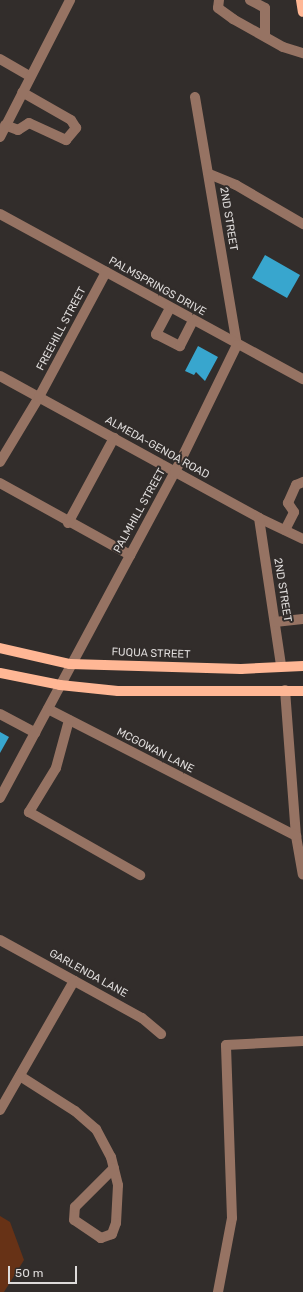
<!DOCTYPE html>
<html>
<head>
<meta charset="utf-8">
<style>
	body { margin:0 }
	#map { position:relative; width:303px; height:1292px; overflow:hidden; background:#322d2b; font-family:Rubik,sans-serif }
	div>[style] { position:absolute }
	.green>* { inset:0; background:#673216 }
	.building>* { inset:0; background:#38a6ce }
	.minor>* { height:10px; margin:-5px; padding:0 5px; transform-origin:5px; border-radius:5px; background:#967363 }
	.major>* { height:10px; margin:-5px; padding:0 5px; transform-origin:5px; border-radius:5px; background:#ffb795 }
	span { translate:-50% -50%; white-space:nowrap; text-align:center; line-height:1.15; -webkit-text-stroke:4px #322d2b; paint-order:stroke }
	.street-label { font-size:11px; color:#dedbda }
	.scale { position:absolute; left:8px; top:1266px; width:69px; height:18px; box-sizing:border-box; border:2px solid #dedbda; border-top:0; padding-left:5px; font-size:12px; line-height:14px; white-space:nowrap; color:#dedbda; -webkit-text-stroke:3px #322d2b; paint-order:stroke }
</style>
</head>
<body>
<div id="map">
	<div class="green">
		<div style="clip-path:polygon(0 1216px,10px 1222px,24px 1260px,4px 1292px,0 1292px)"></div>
	</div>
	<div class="building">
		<div style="clip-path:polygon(265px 255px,300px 275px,287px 298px,252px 278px)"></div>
		<div style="clip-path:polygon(198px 346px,218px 357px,205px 381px,196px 372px,194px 375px,185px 371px)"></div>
		<div style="clip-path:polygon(0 732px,9px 737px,0 753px)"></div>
	</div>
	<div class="minor">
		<div style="left:219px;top:0;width:8px;rotate:97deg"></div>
		<div style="left:218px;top:8px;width:19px;rotate:36deg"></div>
		<div style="left:233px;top:19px;width:57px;rotate:29.2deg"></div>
		<div style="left:283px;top:47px;width:21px;rotate:17deg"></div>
		<div style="left:250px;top:0;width:17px;rotate:28deg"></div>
		<div style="left:265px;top:8px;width:28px;rotate:90deg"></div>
		<div style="left:0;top:59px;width:34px;rotate:30deg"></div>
		<div style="left:195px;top:97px;width:252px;rotate:80.4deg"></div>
		<div style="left:5px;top:125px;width:14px;rotate:21deg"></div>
		<div style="left:18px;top:130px;width:13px;rotate:-32deg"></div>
		<div style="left:29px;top:123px;width:41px;rotate:24.7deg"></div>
		<div style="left:66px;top:140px;width:16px;rotate:-50deg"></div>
		<div style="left:76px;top:128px;width:9px;rotate:-122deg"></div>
		<div style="left:71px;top:120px;width:56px;rotate:-150.3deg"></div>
		<div style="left:0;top:137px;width:154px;rotate:-62.9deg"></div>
		<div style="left:209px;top:174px;width:29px;rotate:22deg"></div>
		<div style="left:236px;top:185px;width:78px;rotate:30.2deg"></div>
		<div style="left:0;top:214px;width:345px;rotate:28.6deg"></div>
		<div style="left:170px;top:308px;width:30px;rotate:118deg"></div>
		<div style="left:156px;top:334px;width:27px;rotate:27deg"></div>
		<div style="left:180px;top:346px;width:29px;rotate:-63deg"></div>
		<div style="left:0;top:376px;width:295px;rotate:28.7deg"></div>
		<div style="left:259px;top:518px;width:49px;rotate:25.5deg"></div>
		<div style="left:0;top:462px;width:76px;rotate:-59deg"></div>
		<div style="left:39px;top:397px;width:142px;rotate:-61.8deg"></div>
		<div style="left:0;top:483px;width:149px;rotate:29deg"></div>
		<div style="left:259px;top:518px;width:150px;rotate:81.5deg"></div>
		<div style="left:68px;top:523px;width:97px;rotate:-61.6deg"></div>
		<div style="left:285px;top:530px;width:20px;rotate:-63deg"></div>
		<div style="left:294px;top:512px;width:11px;rotate:-124deg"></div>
		<div style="left:288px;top:503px;width:20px;rotate:-66deg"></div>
		<div style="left:296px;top:485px;width:8px;rotate:-23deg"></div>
		<div style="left:275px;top:622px;width:28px;rotate:-6deg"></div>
		<div style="left:285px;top:690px;width:146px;rotate:85.7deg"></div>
		<div style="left:296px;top:836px;width:39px;rotate:80deg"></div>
		<div style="left:48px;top:709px;width:279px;rotate:27.1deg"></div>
		<div style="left:0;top:714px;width:40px;rotate:28deg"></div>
		<div style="left:69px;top:720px;width:50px;rotate:105.2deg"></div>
		<div style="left:56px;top:768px;width:52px;rotate:121.5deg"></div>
		<div style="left:29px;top:812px;width:128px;rotate:29.6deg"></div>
		<div style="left:0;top:798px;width:370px;rotate:-61.8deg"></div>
		<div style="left:175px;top:472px;width:141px;rotate:-64deg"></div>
		<div style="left:0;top:940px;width:162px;rotate:28.8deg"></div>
		<div style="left:142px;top:1018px;width:25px;rotate:40deg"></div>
		<div style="left:20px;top:1076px;width:65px;rotate:32.5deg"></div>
		<div style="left:75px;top:1111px;width:28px;rotate:41deg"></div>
		<div style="left:96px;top:1129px;width:32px;rotate:62deg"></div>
		<div style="left:111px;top:1157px;width:29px;rotate:76deg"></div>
		<div style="left:118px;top:1185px;width:38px;rotate:93deg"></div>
		<div style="left:116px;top:1223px;width:12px;rotate:110deg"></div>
		<div style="left:112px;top:1234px;width:12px;rotate:160deg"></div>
		<div style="left:101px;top:1238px;width:32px;rotate:-146deg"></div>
		<div style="left:74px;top:1220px;width:13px;rotate:-86deg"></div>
		<div style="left:75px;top:1207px;width:55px;rotate:-45deg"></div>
		<div style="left:0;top:1110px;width:149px;rotate:-60.2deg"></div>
		<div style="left:218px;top:1292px;width:75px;rotate:-79.3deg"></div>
		<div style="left:232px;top:1218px;width:173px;rotate:-92deg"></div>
		<div style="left:226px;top:1045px;width:77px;rotate:-3deg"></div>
	</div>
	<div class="major">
		<div style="left:301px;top:0;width:12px;rotate:81deg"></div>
		<div style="left:0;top:648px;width:72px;rotate:12.9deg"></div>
		<div style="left:70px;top:664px;width:171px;rotate:1.7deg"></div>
		<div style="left:241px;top:669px;width:62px;rotate:-2.8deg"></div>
		<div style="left:0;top:673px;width:61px;rotate:11.3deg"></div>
		<div style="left:60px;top:685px;width:58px;rotate:5.9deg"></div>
		<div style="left:118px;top:691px;width:185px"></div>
	</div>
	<div class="street-label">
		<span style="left:228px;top:219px;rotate:81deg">2ND STREET</span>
		<span style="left:157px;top:287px;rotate:29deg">PALMSPRINGS DRIVE</span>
		<span style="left:62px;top:329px;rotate:-62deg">FREEHILL STREET</span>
		<span style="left:157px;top:448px;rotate:29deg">ALMEDA-GENOA ROAD</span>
		<span style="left:140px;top:511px;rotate:-61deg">PALMHILL STREET</span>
		<span style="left:282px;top:590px;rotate:81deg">2ND STREET</span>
		<span style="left:151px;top:654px;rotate:2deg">FUQUA STREET</span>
		<span style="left:155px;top:751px;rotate:27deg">MCGOWAN LANE</span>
		<span style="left:88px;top:974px;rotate:29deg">GARLENDA LANE</span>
	</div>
	<div class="scale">50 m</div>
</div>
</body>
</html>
